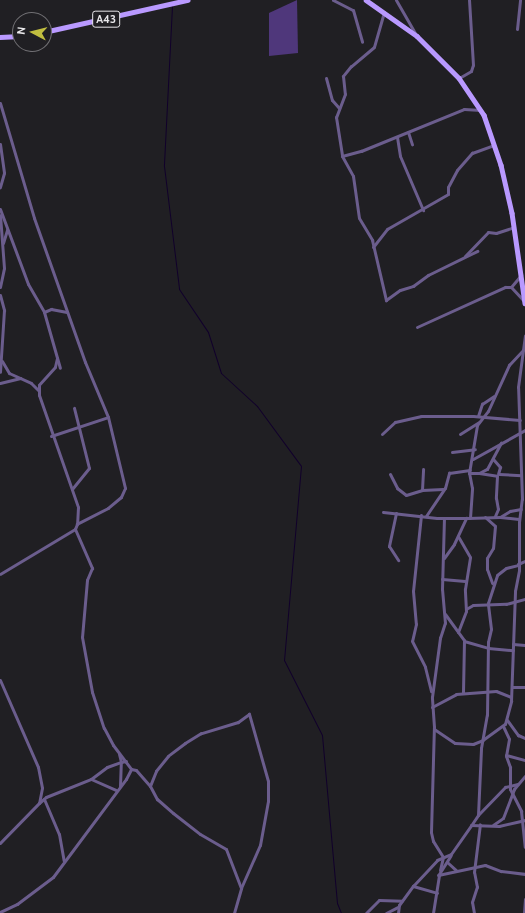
<!DOCTYPE html>
<html>
<head>
<meta charset="utf-8">
<style>
	body { margin:0 }
	#map { position:relative; width:525px; height:913px; overflow:hidden; background:#201f23; font-family:Cabin,sans-serif }
	div>[style] { position:absolute }
	.forest>* { inset:0; background:#4f377b }
	.stream>* { height:1px; margin:-0.5px; padding:0 0.5px; transform-origin:0.5px; border-radius:0.5px; background:#11002b }
	.minor>* { height:3px; margin:-1.5px; padding:0 1.5px; transform-origin:1.5px; border-radius:1.5px; background:#6b5d8d }
	.primary>* { height:4.5px; margin:-2.25px; padding:0 2.25px; transform-origin:2.25px; border-radius:2.25px; background:#b999ff }
	span { translate:-50% -50%; white-space:nowrap; text-align:center; line-height:1.15; -webkit-text-stroke:4px #201f23; paint-order:stroke }
	.shield-label span { padding:1px 3px; background:#201f23; border:1px solid; border-radius:3px; -webkit-text-stroke-width:0 }
	.shield-label { font-size:11px; color:#e9e8eb; font-weight:700 }
	.north { position:absolute; left:12px; top:12px; width:40px; height:40px; box-sizing:border-box; background:#201f23; border:1px solid #706f73; border-radius:50%; rotate:277deg; font-size:11px; font-weight:700; line-height:16px; text-align:center; color:#e9e8eb }
	.north::after { content:''; display:block; margin:auto; width:14px; height:18px; background:#c1be40; clip-path:polygon(50% 0,100% 100%,50% 72%,0 100%) }
</style>
</head>
<body>
<div id="map">
	<div class="forest">
		<div style="clip-path:polygon(297px 0,298px 53px,269px 56px,269px 13px)"></div>
	</div>
	<div class="stream">
		<div style="left:172px;top:6px;width:160px;rotate:92.9deg"></div>
		<div style="left:164px;top:166px;width:124px;rotate:83deg"></div>
		<div style="left:179px;top:289px;width:52px;rotate:56deg"></div>
		<div style="left:208px;top:332px;width:43px;rotate:72.4deg"></div>
		<div style="left:221px;top:373px;width:49px;rotate:42.5deg"></div>
		<div style="left:257px;top:406px;width:74px;rotate:53.7deg"></div>
		<div style="left:301px;top:466px;width:195px;rotate:95deg"></div>
		<div style="left:284px;top:660px;width:84px;rotate:63.1deg"></div>
		<div style="left:322px;top:735px;width:169px;rotate:84.9deg"></div>
		<div style="left:337px;top:903px;width:11px;rotate:68deg"></div>
	</div>
	<div class="minor">
		<div style="left:333px;top:0;width:22px;rotate:27deg"></div>
		<div style="left:353px;top:10px;width:33px;rotate:74deg"></div>
		<div style="left:396px;top:0;width:38px;rotate:60deg"></div>
		<div style="left:384px;top:12px;width:36px;rotate:106deg"></div>
		<div style="left:374px;top:47px;width:30px;rotate:140deg"></div>
		<div style="left:351px;top:66px;width:13px;rotate:129deg"></div>
		<div style="left:343px;top:76px;width:18px;rotate:84deg"></div>
		<div style="left:345px;top:94px;width:25px;rotate:111deg"></div>
		<div style="left:336px;top:117px;width:39px;rotate:81deg"></div>
		<div style="left:342px;top:156px;width:23px;rotate:61deg"></div>
		<div style="left:353px;top:176px;width:42px;rotate:81.9deg"></div>
		<div style="left:359px;top:218px;width:26px;rotate:59deg"></div>
		<div style="left:372px;top:240px;width:62px;rotate:76.9deg"></div>
		<div style="left:386px;top:300px;width:17px;rotate:-36deg"></div>
		<div style="left:400px;top:290px;width:14px;rotate:-17deg"></div>
		<div style="left:413px;top:286px;width:19px;rotate:-36deg"></div>
		<div style="left:428px;top:275px;width:55px;rotate:-26.1deg"></div>
		<div style="left:517px;top:29px;width:29px;rotate:-84deg"></div>
		<div style="left:326px;top:78px;width:23px;rotate:75deg"></div>
		<div style="left:332px;top:100px;width:11px;rotate:49deg"></div>
		<div style="left:459px;top:78px;width:14px;rotate:-30deg"></div>
		<div style="left:471px;top:71px;width:6px;rotate:-72deg"></div>
		<div style="left:473px;top:65px;width:65px;rotate:-93.5deg"></div>
		<div style="left:0;top:103px;width:120px;rotate:73.5deg"></div>
		<div style="left:34px;top:218px;width:153px;rotate:70.5deg"></div>
		<div style="left:85px;top:362px;width:60px;rotate:67.3deg"></div>
		<div style="left:108px;top:417px;width:73px;rotate:76.5deg"></div>
		<div style="left:125px;top:488px;width:10px;rotate:114deg"></div>
		<div style="left:121px;top:497px;width:17px;rotate:140deg"></div>
		<div style="left:108px;top:508px;width:35px;rotate:153deg"></div>
		<div style="left:77px;top:524px;width:5px;rotate:112deg"></div>
		<div style="left:75px;top:529px;width:87px;rotate:149deg"></div>
		<div style="left:408px;top:132px;width:13px;rotate:72deg"></div>
		<div style="left:397px;top:137px;width:19px;rotate:81deg"></div>
		<div style="left:400px;top:156px;width:59px;rotate:66.9deg"></div>
		<div style="left:0;top:144px;width:29px;rotate:82deg"></div>
		<div style="left:4px;top:173px;width:15px;rotate:106deg"></div>
		<div style="left:342px;top:156px;width:20px;rotate:-15deg"></div>
		<div style="left:361px;top:151px;width:111px;rotate:-22.2deg"></div>
		<div style="left:464px;top:109px;width:17px;rotate:3deg"></div>
		<div style="left:0;top:209px;width:80px;rotate:69.5deg"></div>
		<div style="left:28px;top:284px;width:32px;rotate:60deg"></div>
		<div style="left:44px;top:312px;width:58px;rotate:74.1deg"></div>
		<div style="left:3px;top:243px;width:14px;rotate:-73deg"></div>
		<div style="left:373px;top:247px;width:23px;rotate:-52deg"></div>
		<div style="left:387px;top:229px;width:70px;rotate:-29.8deg"></div>
		<div style="left:448px;top:194px;width:7px;rotate:-90deg"></div>
		<div style="left:448px;top:187px;width:19px;rotate:-62deg"></div>
		<div style="left:457px;top:170px;width:23px;rotate:-49deg"></div>
		<div style="left:472px;top:153px;width:23px;rotate:-20deg"></div>
		<div style="left:465px;top:256px;width:33px;rotate:-46deg"></div>
		<div style="left:488px;top:232px;width:8px;rotate:7deg"></div>
		<div style="left:496px;top:233px;width:19px;rotate:-18deg"></div>
		<div style="left:0;top:287px;width:19px;rotate:-78deg"></div>
		<div style="left:4px;top:268px;width:53px;rotate:-94.3deg"></div>
		<div style="left:511px;top:287px;width:16px;rotate:-50deg"></div>
		<div style="left:0;top:295px;width:16px;rotate:75deg"></div>
		<div style="left:4px;top:310px;width:62px;rotate:93.7deg"></div>
		<div style="left:44px;top:312px;width:8px;rotate:-23deg"></div>
		<div style="left:51px;top:309px;width:16px;rotate:11deg"></div>
		<div style="left:417px;top:327px;width:97px;rotate:-24.4deg"></div>
		<div style="left:505px;top:287px;width:6px"></div>
		<div style="left:511px;top:287px;width:19px;rotate:47deg"></div>
		<div style="left:57px;top:358px;width:9px;rotate:103deg"></div>
		<div style="left:55px;top:367px;width:24px;rotate:132deg"></div>
		<div style="left:39px;top:385px;width:10px;rotate:90deg"></div>
		<div style="left:39px;top:395px;width:119px;rotate:70.8deg"></div>
		<div style="left:78px;top:507px;width:17px;rotate:93deg"></div>
		<div style="left:2px;top:361px;width:14px;rotate:60deg"></div>
		<div style="left:9px;top:373px;width:24px;rotate:24deg"></div>
		<div style="left:31px;top:383px;width:11px;rotate:45deg"></div>
		<div style="left:0;top:383px;width:21px;rotate:-14deg"></div>
		<div style="left:478px;top:416px;width:13px;rotate:-72deg"></div>
		<div style="left:482px;top:404px;width:14px;rotate:-34deg"></div>
		<div style="left:382px;top:434px;width:18px;rotate:-43deg"></div>
		<div style="left:395px;top:422px;width:27px;rotate:-13deg"></div>
		<div style="left:421px;top:416px;width:52px"></div>
		<div style="left:473px;top:416px;width:47px;rotate:4.9deg"></div>
		<div style="left:460px;top:434px;width:22px;rotate:-32deg"></div>
		<div style="left:51px;top:436px;width:60px;rotate:-18.4deg"></div>
		<div style="left:452px;top:452px;width:23px;rotate:-7deg"></div>
		<div style="left:473px;top:459px;width:60px;rotate:-29.1deg"></div>
		<div style="left:493px;top:459px;width:11px;rotate:49deg"></div>
		<div style="left:500px;top:467px;width:7px;rotate:106deg"></div>
		<div style="left:469px;top:473px;width:10px"></div>
		<div style="left:479px;top:473px;width:9px;rotate:-27deg"></div>
		<div style="left:487px;top:469px;width:30px;rotate:-62deg"></div>
		<div style="left:479px;top:473px;width:18px;rotate:9deg"></div>
		<div style="left:497px;top:476px;width:22px;rotate:93deg"></div>
		<div style="left:496px;top:498px;width:11px;rotate:80deg"></div>
		<div style="left:498px;top:509px;width:8px;rotate:113deg"></div>
		<div style="left:390px;top:474px;width:16px;rotate:63deg"></div>
		<div style="left:397px;top:488px;width:11px;rotate:38deg"></div>
		<div style="left:406px;top:495px;width:17px;rotate:-17deg"></div>
		<div style="left:422px;top:490px;width:21px;rotate:-3deg"></div>
		<div style="left:499px;top:474px;width:22px;rotate:3deg"></div>
		<div style="left:72px;top:489px;width:27px;rotate:-51deg"></div>
		<div style="left:89px;top:468px;width:62px;rotate:-104deg"></div>
		<div style="left:422px;top:490px;width:21px;rotate:-87deg"></div>
		<div style="left:383px;top:512px;width:54px;rotate:6.3deg"></div>
		<div style="left:437px;top:518px;width:31px"></div>
		<div style="left:468px;top:518px;width:32px;rotate:-2deg"></div>
		<div style="left:500px;top:517px;width:12px;rotate:-31deg"></div>
		<div style="left:510px;top:511px;width:11px;rotate:-10deg"></div>
		<div style="left:396px;top:513px;width:34px;rotate:102deg"></div>
		<div style="left:389px;top:546px;width:17px;rotate:57deg"></div>
		<div style="left:421px;top:515px;width:76px;rotate:96deg"></div>
		<div style="left:413px;top:591px;width:33px;rotate:85deg"></div>
		<div style="left:416px;top:624px;width:17px;rotate:103deg"></div>
		<div style="left:412px;top:641px;width:29px;rotate:63deg"></div>
		<div style="left:425px;top:667px;width:25px;rotate:76deg"></div>
		<div style="left:426px;top:516px;width:34px;rotate:-56deg"></div>
		<div style="left:445px;top:488px;width:16px;rotate:-75deg"></div>
		<div style="left:449px;top:473px;width:21px;rotate:-8deg"></div>
		<div style="left:485px;top:517px;width:13px;rotate:42deg"></div>
		<div style="left:495px;top:526px;width:22px;rotate:95deg"></div>
		<div style="left:493px;top:548px;width:12px;rotate:121deg"></div>
		<div style="left:487px;top:558px;width:11px;rotate:90deg"></div>
		<div style="left:487px;top:569px;width:15px;rotate:70deg"></div>
		<div style="left:500px;top:517px;width:19px;rotate:6deg"></div>
		<div style="left:470px;top:518px;width:30px;rotate:-86deg"></div>
		<div style="left:472px;top:488px;width:15px;rotate:-101deg"></div>
		<div style="left:469px;top:473px;width:49px;rotate:-80.5deg"></div>
		<div style="left:477px;top:425px;width:18px;rotate:-52deg"></div>
		<div style="left:488px;top:411px;width:51px;rotate:-65.5deg"></div>
		<div style="left:509px;top:365px;width:22px;rotate:-47deg"></div>
		<div style="left:75px;top:529px;width:43px;rotate:66.4deg"></div>
		<div style="left:92px;top:568px;width:13px;rotate:113deg"></div>
		<div style="left:87px;top:580px;width:57px;rotate:95deg"></div>
		<div style="left:82px;top:637px;width:56px;rotate:79.7deg"></div>
		<div style="left:92px;top:692px;width:38px;rotate:72deg"></div>
		<div style="left:104px;top:728px;width:19px;rotate:62deg"></div>
		<div style="left:113px;top:745px;width:30px;rotate:53deg"></div>
		<div style="left:131px;top:769px;width:5px;rotate:11deg"></div>
		<div style="left:136px;top:770px;width:21px;rotate:49deg"></div>
		<div style="left:444px;top:558px;width:17px;rotate:-54deg"></div>
		<div style="left:454px;top:544px;width:29px;rotate:-65deg"></div>
		<div style="left:518px;top:564px;width:8px;rotate:-23deg"></div>
		<div style="left:442px;top:579px;width:23px;rotate:5deg"></div>
		<div style="left:466px;top:609px;width:8px;rotate:-30deg"></div>
		<div style="left:473px;top:605px;width:33px;rotate:-2deg"></div>
		<div style="left:506px;top:604px;width:20px;rotate:-15deg"></div>
		<div style="left:445px;top:614px;width:32px;rotate:54deg"></div>
		<div style="left:464px;top:640px;width:53px;rotate:91.1deg"></div>
		<div style="left:458px;top:632px;width:22px;rotate:-69deg"></div>
		<div style="left:466px;top:611px;width:22px;rotate:-93deg"></div>
		<div style="left:465px;top:589px;width:32px;rotate:-81deg"></div>
		<div style="left:470px;top:557px;width:24px;rotate:-120deg"></div>
		<div style="left:464px;top:641px;width:25px;rotate:16deg"></div>
		<div style="left:488px;top:648px;width:25px;rotate:5deg"></div>
		<div style="left:513px;top:644px;width:12px;rotate:5deg"></div>
		<div style="left:0;top:680px;width:95px;rotate:66.4deg"></div>
		<div style="left:38px;top:767px;width:21px;rotate:79deg"></div>
		<div style="left:42px;top:788px;width:15px;rotate:101deg"></div>
		<div style="left:512px;top:687px;width:13px"></div>
		<div style="left:432px;top:707px;width:27px;rotate:-28deg"></div>
		<div style="left:456px;top:694px;width:40px;rotate:-4.3deg"></div>
		<div style="left:496px;top:691px;width:16px;rotate:22deg"></div>
		<div style="left:507px;top:720px;width:19px;rotate:54deg"></div>
		<div style="left:518px;top:735px;width:8px;rotate:23deg"></div>
		<div style="left:503px;top:726px;width:14px;rotate:65deg"></div>
		<div style="left:509px;top:739px;width:17px;rotate:100deg"></div>
		<div style="left:506px;top:756px;width:12px;rotate:70deg"></div>
		<div style="left:510px;top:767px;width:22px;rotate:90deg"></div>
		<div style="left:510px;top:789px;width:25px;rotate:63deg"></div>
		<div style="left:521px;top:811px;width:36px;rotate:84deg"></div>
		<div style="left:434px;top:729px;width:25px;rotate:34deg"></div>
		<div style="left:455px;top:743px;width:18px;rotate:3deg"></div>
		<div style="left:473px;top:744px;width:11px;rotate:-22deg"></div>
		<div style="left:484px;top:739px;width:26px;rotate:-36deg"></div>
		<div style="left:505px;top:724px;width:24px;rotate:-75deg"></div>
		<div style="left:511px;top:701px;width:110px;rotate:-87.9deg"></div>
		<div style="left:515px;top:591px;width:21px;rotate:-79deg"></div>
		<div style="left:519px;top:570px;width:48px;rotate:-90deg"></div>
		<div style="left:519px;top:522px;width:23px;rotate:-83deg"></div>
		<div style="left:522px;top:499px;width:112px;rotate:-92deg"></div>
		<div style="left:518px;top:387px;width:52px;rotate:-82.3deg"></div>
		<div style="left:506px;top:755px;width:20px;rotate:15deg"></div>
		<div style="left:91px;top:779px;width:27px;rotate:24deg"></div>
		<div style="left:120px;top:786px;width:24px;rotate:-88deg"></div>
		<div style="left:121px;top:762px;width:5px;rotate:-11deg"></div>
		<div style="left:44px;top:799px;width:38px;rotate:67deg"></div>
		<div style="left:59px;top:834px;width:27px;rotate:80deg"></div>
		<div style="left:478px;top:815px;width:39px;rotate:-46deg"></div>
		<div style="left:505px;top:787px;width:13px;rotate:-13deg"></div>
		<div style="left:472px;top:824px;width:11px;rotate:-56deg"></div>
		<div style="left:478px;top:815px;width:67px;rotate:-87.4deg"></div>
		<div style="left:481px;top:748px;width:34px;rotate:-80deg"></div>
		<div style="left:487px;top:715px;width:73px;rotate:-89.2deg"></div>
		<div style="left:488px;top:642px;width:13px;rotate:-77deg"></div>
		<div style="left:491px;top:629px;width:26px;rotate:-97deg"></div>
		<div style="left:488px;top:603px;width:29px;rotate:-72deg"></div>
		<div style="left:497px;top:575px;width:11px;rotate:-38deg"></div>
		<div style="left:506px;top:568px;width:12px;rotate:-14deg"></div>
		<div style="left:493px;top:825px;width:12px;rotate:-35deg"></div>
		<div style="left:503px;top:818px;width:31px;rotate:-69deg"></div>
		<div style="left:514px;top:789px;width:17px;rotate:-50deg"></div>
		<div style="left:0;top:843px;width:56px;rotate:-45.7deg"></div>
		<div style="left:39px;top:803px;width:9px;rotate:-41deg"></div>
		<div style="left:46px;top:797px;width:48px;rotate:-21.8deg"></div>
		<div style="left:91px;top:779px;width:20px;rotate:-37deg"></div>
		<div style="left:107px;top:767px;width:15px;rotate:-20deg"></div>
		<div style="left:121px;top:762px;width:8px;rotate:-104deg"></div>
		<div style="left:447px;top:862px;width:12px;rotate:42deg"></div>
		<div style="left:440px;top:870px;width:13px;rotate:-77deg"></div>
		<div style="left:443px;top:857px;width:19px;rotate:-122deg"></div>
		<div style="left:433px;top:841px;width:9px;rotate:-103deg"></div>
		<div style="left:431px;top:832px;width:105px;rotate:-88.4deg"></div>
		<div style="left:434px;top:727px;width:30px;rotate:-94deg"></div>
		<div style="left:432px;top:697px;width:60px;rotate:-82.3deg"></div>
		<div style="left:440px;top:638px;width:16px;rotate:-72deg"></div>
		<div style="left:445px;top:623px;width:34px;rotate:-95deg"></div>
		<div style="left:442px;top:589px;width:71px;rotate:-88.4deg"></div>
		<div style="left:438px;top:875px;width:48px;rotate:-12deg"></div>
		<div style="left:485px;top:865px;width:17px;rotate:21deg"></div>
		<div style="left:501px;top:871px;width:24px;rotate:7deg"></div>
		<div style="left:413px;top:886px;width:35px;rotate:-47deg"></div>
		<div style="left:437px;top:860px;width:15px;rotate:-23deg"></div>
		<div style="left:451px;top:854px;width:35px;rotate:-55deg"></div>
		<div style="left:471px;top:825px;width:28px;rotate:2deg"></div>
		<div style="left:499px;top:826px;width:27px;rotate:-13deg"></div>
		<div style="left:0;top:912px;width:19px;rotate:-25deg"></div>
		<div style="left:17px;top:904px;width:45px;rotate:-36.9deg"></div>
		<div style="left:53px;top:877px;width:122px;rotate:-53.3deg"></div>
		<div style="left:126px;top:779px;width:11px;rotate:-63deg"></div>
		<div style="left:234px;top:913px;width:26px;rotate:-74deg"></div>
		<div style="left:241px;top:888px;width:47px;rotate:-66.2deg"></div>
		<div style="left:260px;top:845px;width:45px;rotate:-79.7deg"></div>
		<div style="left:268px;top:801px;width:20px;rotate:-90deg"></div>
		<div style="left:268px;top:781px;width:70px;rotate:-105.8deg"></div>
		<div style="left:249px;top:714px;width:14px;rotate:144deg"></div>
		<div style="left:238px;top:722px;width:39px;rotate:163deg"></div>
		<div style="left:201px;top:733px;width:19px;rotate:148deg"></div>
		<div style="left:185px;top:743px;width:21px;rotate:143deg"></div>
		<div style="left:168px;top:756px;width:19px;rotate:129deg"></div>
		<div style="left:156px;top:771px;width:16px;rotate:112deg"></div>
		<div style="left:150px;top:786px;width:15px;rotate:62deg"></div>
		<div style="left:157px;top:799px;width:21px;rotate:41deg"></div>
		<div style="left:173px;top:813px;width:34px;rotate:38deg"></div>
		<div style="left:200px;top:834px;width:30px;rotate:30deg"></div>
		<div style="left:226px;top:849px;width:42px;rotate:69deg"></div>
		<div style="left:366px;top:913px;width:18px;rotate:-45deg"></div>
		<div style="left:379px;top:900px;width:23px;rotate:2deg"></div>
		<div style="left:386px;top:913px;width:13px;rotate:-27deg"></div>
		<div style="left:398px;top:913px;width:8px;rotate:-83deg"></div>
		<div style="left:399px;top:905px;width:24px;rotate:-54deg"></div>
		<div style="left:413px;top:886px;width:25px;rotate:16deg"></div>
		<div style="left:433px;top:913px;width:39px;rotate:-81deg"></div>
		<div style="left:439px;top:874px;width:22px;rotate:-58deg"></div>
		<div style="left:474px;top:913px;width:11px;rotate:-100deg"></div>
		<div style="left:472px;top:902px;width:16px;rotate:-72deg"></div>
		<div style="left:477px;top:887px;width:15px;rotate:-101deg"></div>
		<div style="left:474px;top:872px;width:48px;rotate:-82.9deg"></div>
		<div style="left:524px;top:913px;width:14px;rotate:-86deg"></div>
	</div>
	<div class="primary">
		<div style="left:366px;top:0;width:62px;rotate:35.2deg"></div>
		<div style="left:417px;top:36px;width:59px;rotate:45deg"></div>
		<div style="left:459px;top:78px;width:45px;rotate:56deg"></div>
		<div style="left:484px;top:115px;width:53px;rotate:71.2deg"></div>
		<div style="left:501px;top:165px;width:49px;rotate:77.1deg"></div>
		<div style="left:512px;top:213px;width:91px;rotate:81.8deg"></div>
		<div style="left:44px;top:32px;width:147px;rotate:-12.6deg"></div>
		<div style="left:0;top:37px;width:20px;rotate:-3deg"></div>
	</div>
	<div class="shield-label">
		<span style="left:106px;top:19px">A43</span>
	</div>
	<div class="north">N</div>
</div>
</body>
</html>
